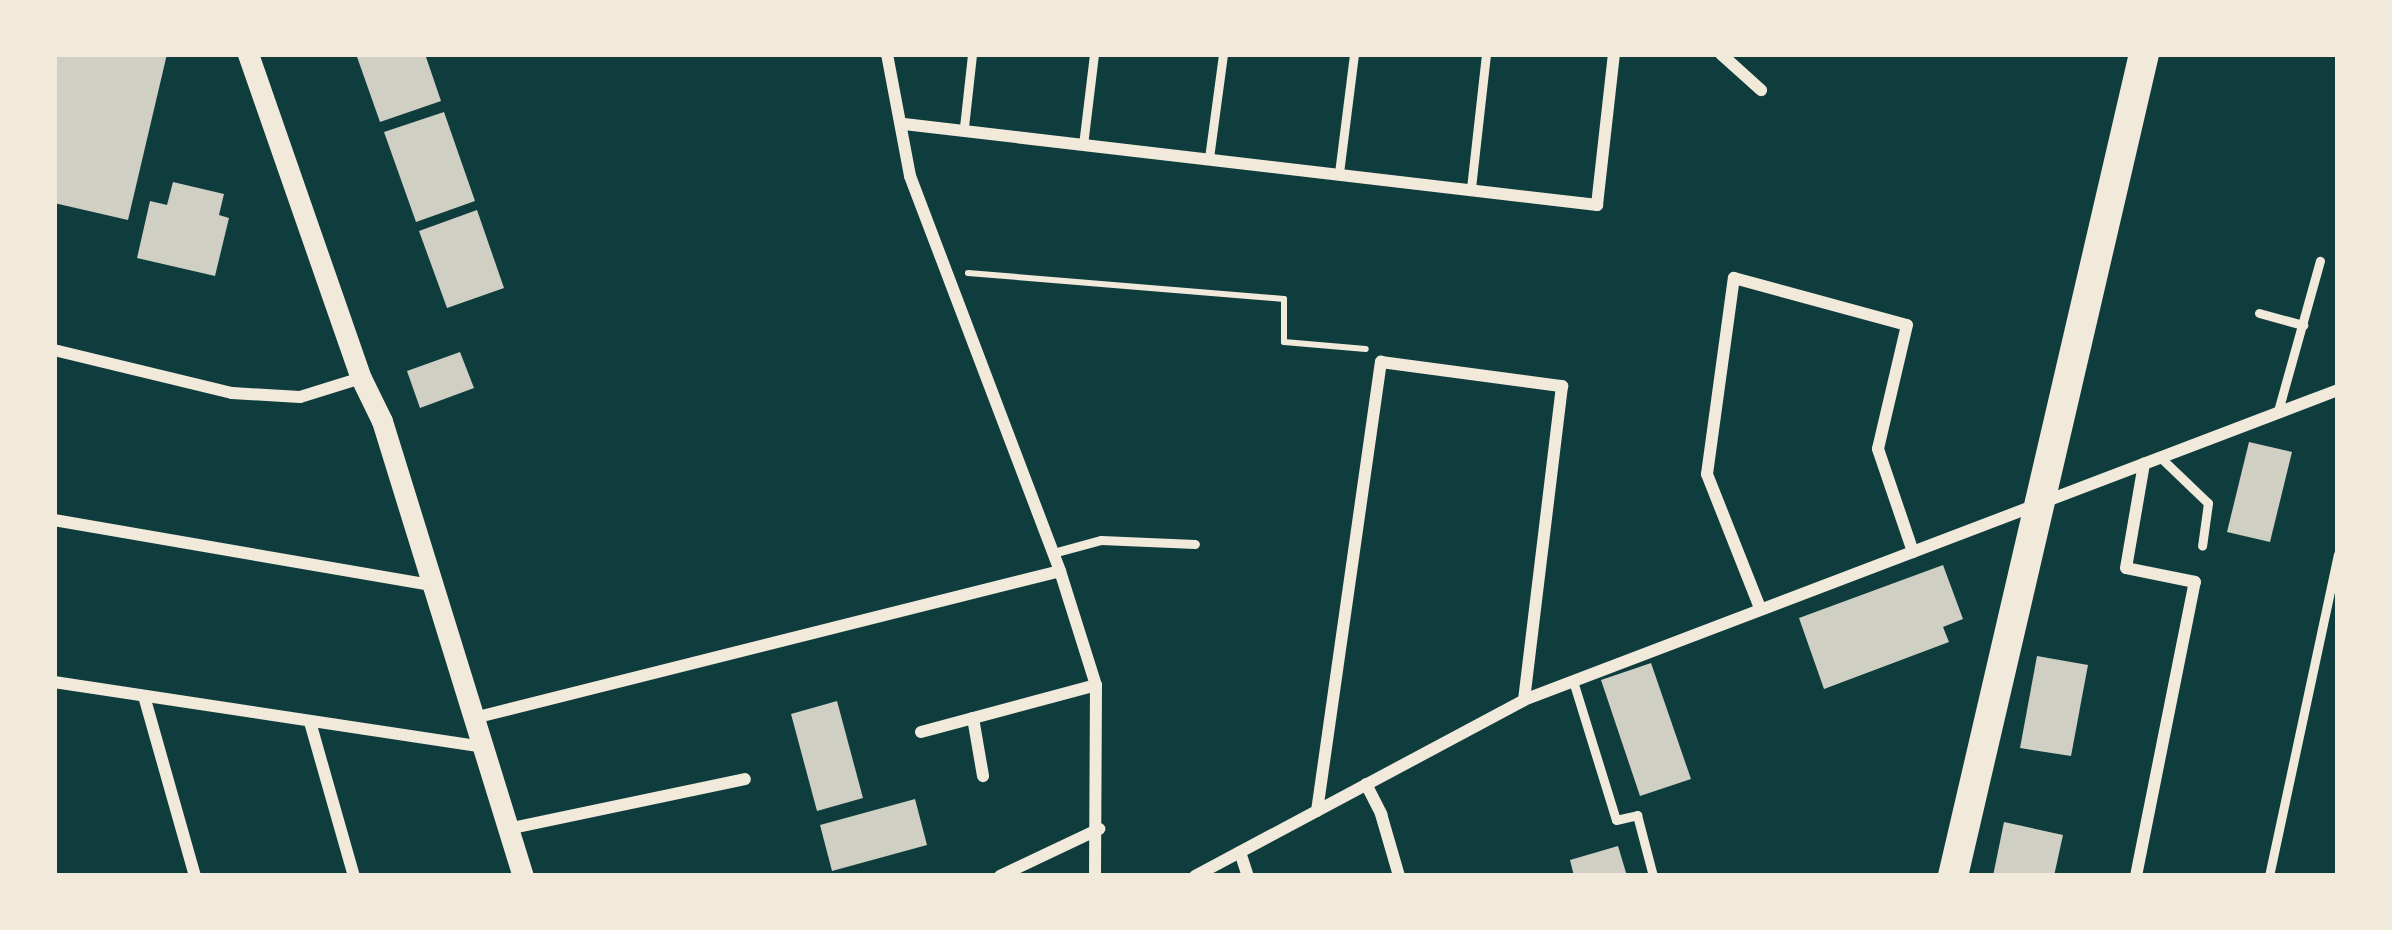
<!DOCTYPE html>
<html>
<head>
<meta charset="utf-8">
<style>
	body { margin:0 }
	#map { position:relative; width:2392px; height:930px; overflow:hidden; background:#0f3d3e; font-family:Mulish,sans-serif }
	div>[style] { position:absolute }
	.building>* { inset:0; background:#cfcfc3 }
	.path>* { height:6px; margin:-3px; padding:0 3px; transform-origin:3px; border-radius:3px; background:#f1e9da }
	.service>* { height:9px; margin:-4.5px; padding:0 4.5px; transform-origin:4.5px; border-radius:4.5px; background:#f1e9da }
	.minor>* { height:12px; margin:-6px; padding:0 6px; transform-origin:6px; border-radius:6px; background:#f1e9da }
	.tertiary>* { height:21px; margin:-10.5px; padding:0 10.5px; transform-origin:10.5px; border-radius:10.5px; background:#f1e9da }
	.primary>* { height:30px; margin:-15px; padding:0 15px; transform-origin:15px; border-radius:15px; background:#f1e9da }
	span { translate:-50% -50%; white-space:nowrap; text-align:center; line-height:1.15; -webkit-text-stroke:9px #f1e9da; paint-order:stroke }
	.frame { position:absolute; inset:0; border:57px solid #f1e9da; pointer-events:none }
</style>
</head>
<body>
<div id="map">
	<div class="building">
		<div style="clip-path:polygon(54px 54px,167px 54px,128px 220px,54px 203px)"></div>
		<div style="clip-path:polygon(356px 54px,425px 54px,441px 101px,380px 122px)"></div>
		<div style="clip-path:polygon(444px 112px,475px 201px,416px 222px,384px 132px)"></div>
		<div style="clip-path:polygon(173px 182px,224px 194px,219px 215px,229px 218px,215px 276px,137px 258px,150px 201px,167px 205px)"></div>
		<div style="clip-path:polygon(477px 210px,504px 288px,447px 308px,419px 231px)"></div>
		<div style="clip-path:polygon(460px 352px,474px 388px,420px 408px,407px 371px)"></div>
		<div style="clip-path:polygon(2249px 442px,2292px 452px,2270px 542px,2227px 532px)"></div>
		<div style="clip-path:polygon(1943px 565px,1963px 619px,1943px 627px,1949px 642px,1824px 689px,1799px 618px)"></div>
		<div style="clip-path:polygon(2037px 656px,2088px 665px,2071px 756px,2020px 748px)"></div>
		<div style="clip-path:polygon(1651px 663px,1691px 779px,1640px 796px,1601px 680px)"></div>
		<div style="clip-path:polygon(837px 701px,863px 798px,817px 811px,791px 714px)"></div>
		<div style="clip-path:polygon(915px 799px,927px 845px,832px 871px,820px 825px)"></div>
		<div style="clip-path:polygon(2004px 822px,2063px 835px,2054px 876px,1993px 876px)"></div>
		<div style="clip-path:polygon(1618px 846px,1627px 876px,1574px 876px,1570px 860px)"></div>
	</div>
	<div class="path">
		<div style="left:968px;top:273px;width:317px;rotate:4.7deg"></div>
		<div style="left:1284px;top:299px;width:43px;rotate:90deg"></div>
		<div style="left:1284px;top:342px;width:82px;rotate:4.9deg"></div>
	</div>
	<div class="service">
		<div style="left:964px;top:127px;width:73px;rotate:-83.7deg"></div>
		<div style="left:1083px;top:145px;width:92px;rotate:-83.1deg"></div>
		<div style="left:1209px;top:158px;width:105px;rotate:-82.3deg"></div>
		<div style="left:1339px;top:173px;width:120px;rotate:-82.8deg"></div>
		<div style="left:1471px;top:188px;width:135px;rotate:-83.6deg"></div>
		<div style="left:2259px;top:313px;width:46px;rotate:15.3deg"></div>
		<div style="left:2278px;top:411px;width:156px;rotate:-74.4deg"></div>
		<div style="left:2161px;top:458px;width:65px;rotate:43.8deg"></div>
		<div style="left:2208px;top:503px;width:43px;rotate:97.9deg"></div>
		<div style="left:1053px;top:553px;width:50px;rotate:-15.2deg"></div>
		<div style="left:1101px;top:540px;width:94px;rotate:2.4deg"></div>
		<div style="left:1573px;top:681px;width:145px;rotate:72.8deg"></div>
		<div style="left:1616px;top:820px;width:22px;rotate:-13deg"></div>
		<div style="left:1637px;top:815px;width:63px;rotate:75.3deg"></div>
		<div style="left:2269px;top:876px;width:329px;rotate:-77.9deg"></div>
	</div>
	<div class="minor">
		<div style="left:887px;top:54px;width:124px;rotate:79.3deg"></div>
		<div style="left:910px;top:176px;width:423px;rotate:69.2deg"></div>
		<div style="left:1060px;top:571px;width:120px;rotate:72.5deg"></div>
		<div style="left:1096px;top:685px;width:191px;rotate:90.3deg"></div>
		<div style="left:1721px;top:54px;width:54px;rotate:42deg"></div>
		<div style="left:904px;top:124px;width:698px;rotate:6.67deg"></div>
		<div style="left:1597px;top:205px;width:152px;rotate:-83.6deg"></div>
		<div style="left:54px;top:350px;width:183px;rotate:13.6deg"></div>
		<div style="left:232px;top:393px;width:68px;rotate:3.4deg"></div>
		<div style="left:300px;top:397px;width:64px;rotate:-17.3deg"></div>
		<div style="left:54px;top:520px;width:389px;rotate:9.8deg"></div>
		<div style="left:1760px;top:608px;width:144px;rotate:-111.6deg"></div>
		<div style="left:1707px;top:474px;width:198px;rotate:-82.2deg"></div>
		<div style="left:1734px;top:278px;width:179px;rotate:15.2deg"></div>
		<div style="left:1907px;top:325px;width:127px;rotate:103.2deg"></div>
		<div style="left:1878px;top:449px;width:109px;rotate:71.2deg"></div>
		<div style="left:54px;top:682px;width:434px;rotate:8.6deg"></div>
		<div style="left:144px;top:696px;width:187px;rotate:74.2deg"></div>
		<div style="left:474px;top:718px;width:604px;rotate:-14.08deg"></div>
		<div style="left:973px;top:718px;width:59px;rotate:80.2deg"></div>
		<div style="left:310px;top:722px;width:160px;rotate:74.1deg"></div>
		<div style="left:921px;top:732px;width:181px;rotate:-15deg"></div>
		<div style="left:1366px;top:784px;width:34px;rotate:63deg"></div>
		<div style="left:1381px;top:814px;width:65px;rotate:73.8deg"></div>
		<div style="left:1317px;top:811px;width:454px;rotate:-81.9deg"></div>
		<div style="left:1381px;top:362px;width:183px;rotate:7.6deg"></div>
		<div style="left:1562px;top:386px;width:316px;rotate:96.9deg"></div>
		<div style="left:508px;top:829px;width:242px;rotate:-11.9deg"></div>
		<div style="left:1240px;top:852px;width:25px;rotate:72deg"></div>
		<div style="left:1000px;top:876px;width:110px;rotate:-25.4deg"></div>
		<div style="left:1195px;top:876px;width:373px;rotate:-28.1deg"></div>
		<div style="left:1524px;top:700px;width:871px;rotate:-20.85deg"></div>
		<div style="left:2136px;top:876px;width:300px;rotate:-78.7deg"></div>
		<div style="left:2195px;top:582px;width:70px;rotate:-168.5deg"></div>
		<div style="left:2126px;top:568px;width:106px;rotate:-80.2deg"></div>
	</div>
	<div class="tertiary">
		<div style="left:248px;top:54px;width:343px;rotate:70.8deg"></div>
		<div style="left:361px;top:378px;width:48px;rotate:64deg"></div>
		<div style="left:382px;top:421px;width:476px;rotate:72.8deg"></div>
	</div>
	<div class="primary">
		<div style="left:1953px;top:876px;width:844px;rotate:-76.92deg"></div>
	</div>
	<div class="frame"></div>
</div>
</body>
</html>
